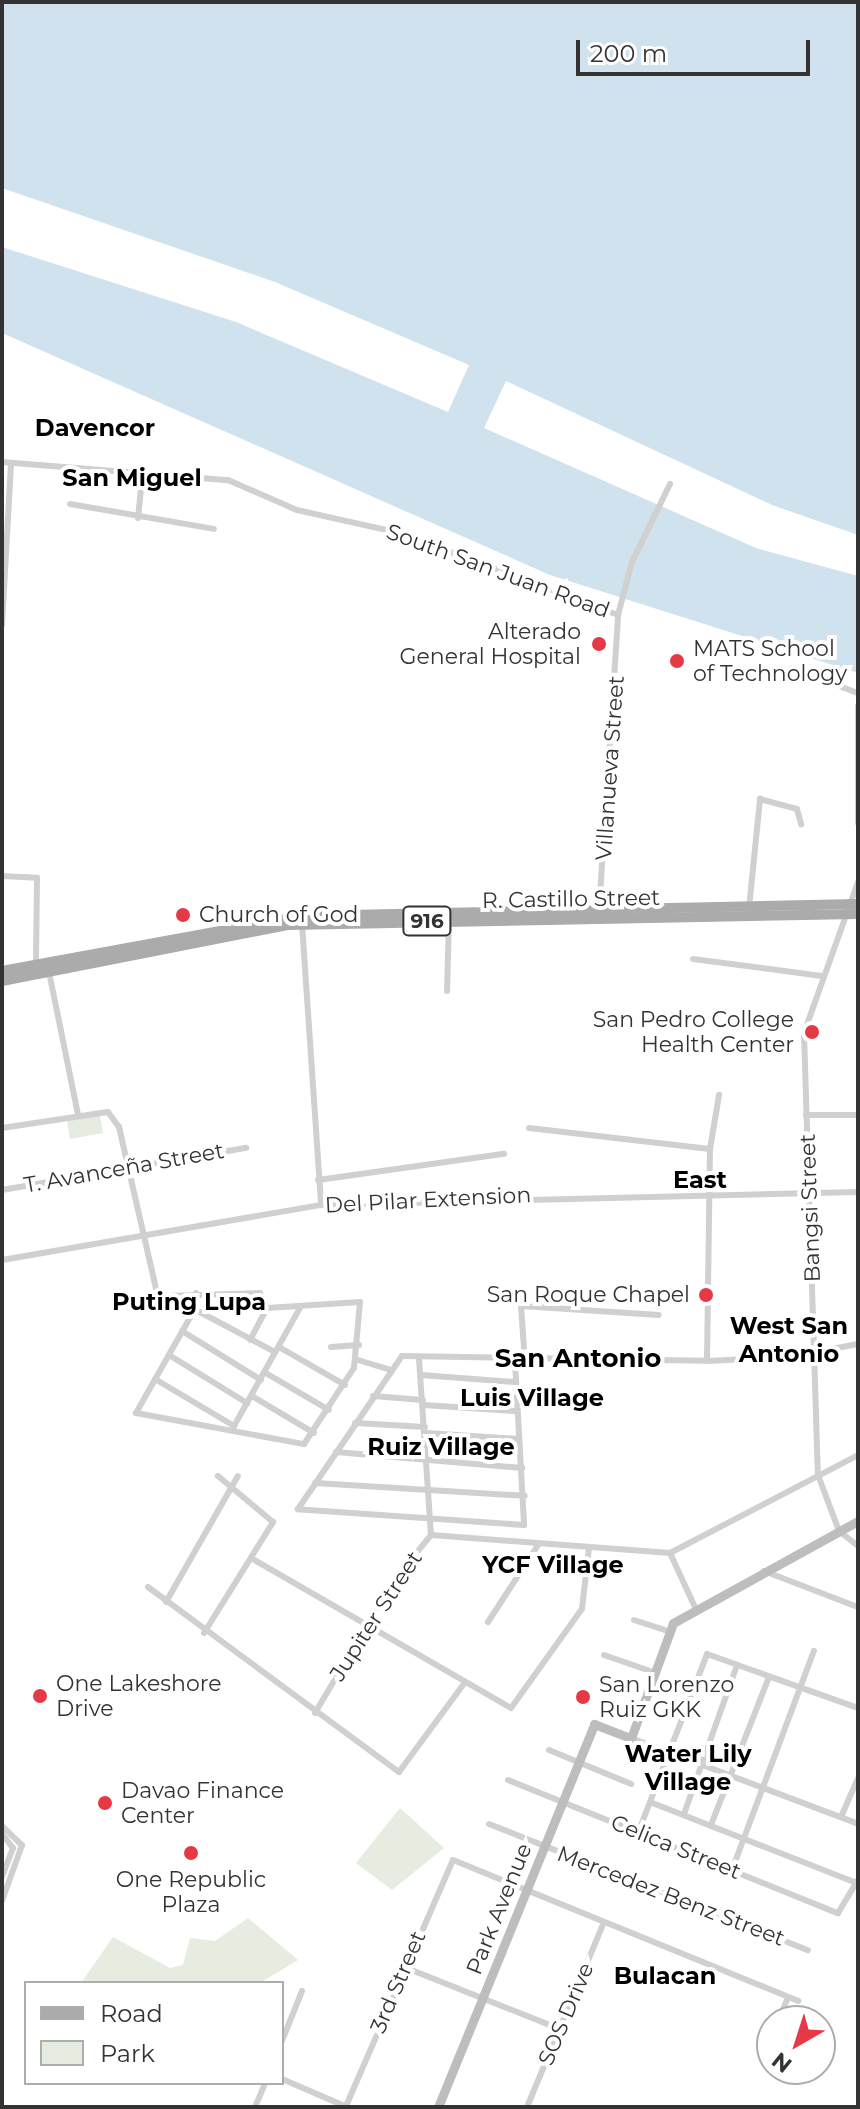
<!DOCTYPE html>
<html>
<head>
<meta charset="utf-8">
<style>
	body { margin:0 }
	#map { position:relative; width:860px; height:2109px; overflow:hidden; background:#fff; font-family:Montserrat,sans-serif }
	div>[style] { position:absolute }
	.green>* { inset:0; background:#e6ecdf }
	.water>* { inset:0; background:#cfe2ee }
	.street>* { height:6px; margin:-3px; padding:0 3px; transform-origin:3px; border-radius:3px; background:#d0d0d0 }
	.secondary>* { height:9px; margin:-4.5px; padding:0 4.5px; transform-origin:4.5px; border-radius:4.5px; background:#bdbdbd }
	.primary>* { height:10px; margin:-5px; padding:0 5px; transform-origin:5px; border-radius:5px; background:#ababab }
	.dots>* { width:22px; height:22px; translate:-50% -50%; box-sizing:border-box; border:4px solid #fff; border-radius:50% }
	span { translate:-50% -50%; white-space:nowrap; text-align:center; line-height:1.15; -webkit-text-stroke:8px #fff; paint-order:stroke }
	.shield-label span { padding:2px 6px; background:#fff; border:2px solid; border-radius:6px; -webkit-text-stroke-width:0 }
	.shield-label { font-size:20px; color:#333; font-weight:700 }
	.street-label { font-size:22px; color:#333 }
	.poi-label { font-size:22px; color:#333 }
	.right { translate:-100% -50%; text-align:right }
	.left { translate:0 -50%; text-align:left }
	.neighbourhood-label { font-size:24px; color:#000; font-weight:700 }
	.quarter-label { font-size:26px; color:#000; font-weight:700 }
	.frame { position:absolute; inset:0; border:4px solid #333; pointer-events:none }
	.legend { position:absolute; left:24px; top:1981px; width:260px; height:104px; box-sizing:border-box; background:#fff; border:2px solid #adadad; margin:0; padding:10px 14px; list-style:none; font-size:24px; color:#333 }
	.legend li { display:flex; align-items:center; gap:16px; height:40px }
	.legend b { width:40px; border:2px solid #adadad }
	.north { position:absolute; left:756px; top:2005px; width:80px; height:80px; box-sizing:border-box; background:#fff; border:2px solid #adadad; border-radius:50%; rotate:219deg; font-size:22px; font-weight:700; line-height:32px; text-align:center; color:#333 }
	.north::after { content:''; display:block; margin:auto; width:28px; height:36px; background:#e63946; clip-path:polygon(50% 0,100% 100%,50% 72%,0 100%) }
	.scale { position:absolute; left:576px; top:40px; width:234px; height:36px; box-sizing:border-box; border:4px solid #333; border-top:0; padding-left:10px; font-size:24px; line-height:28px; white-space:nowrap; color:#333; -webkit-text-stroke:6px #fff; paint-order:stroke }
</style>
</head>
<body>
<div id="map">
	<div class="green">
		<div style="clip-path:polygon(100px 1115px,103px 1133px,70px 1139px,67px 1121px)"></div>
		<div style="clip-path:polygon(400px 1808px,444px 1848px,392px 1890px,356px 1863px)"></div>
		<div style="clip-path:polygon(248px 1918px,298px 1960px,260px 1983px,81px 1983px,113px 1937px,170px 1968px,183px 1965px,190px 1938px,215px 1941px)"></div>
	</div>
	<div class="water">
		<div style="clip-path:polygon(2px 2px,858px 2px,858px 535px,772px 505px,506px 381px,484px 428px,756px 548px,858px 576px,858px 673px,550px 575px,2px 333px,2px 247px,236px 322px,448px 412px,469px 365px,275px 282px,2px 188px)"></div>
	</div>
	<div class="street">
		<div style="left:2px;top:462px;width:227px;rotate:4.6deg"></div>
		<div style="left:228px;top:480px;width:75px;rotate:23.5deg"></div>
		<div style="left:297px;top:510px;width:106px;rotate:12.6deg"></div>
		<div style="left:400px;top:533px;width:233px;rotate:20.6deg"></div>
		<div style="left:70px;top:504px;width:146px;rotate:9.8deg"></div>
		<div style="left:138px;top:518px;width:48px;rotate:-84.1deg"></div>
		<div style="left:2px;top:625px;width:162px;rotate:-86.8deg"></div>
		<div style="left:791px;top:668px;width:72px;rotate:20.5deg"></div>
		<div style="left:858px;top:706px;width:117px;rotate:90deg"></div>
		<div style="left:2px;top:876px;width:35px;rotate:3deg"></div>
		<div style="left:37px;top:878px;width:88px;rotate:90.7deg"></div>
		<div style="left:858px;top:882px;width:160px;rotate:109.7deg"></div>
		<div style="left:804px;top:1033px;width:442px;rotate:88.2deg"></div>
		<div style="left:818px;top:1475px;width:60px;rotate:69.4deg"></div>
		<div style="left:839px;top:1531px;width:24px;rotate:38deg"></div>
		<div style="left:749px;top:908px;width:110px;rotate:-84.2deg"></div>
		<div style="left:760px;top:799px;width:38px;rotate:15deg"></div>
		<div style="left:797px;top:809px;width:16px;rotate:75deg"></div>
		<div style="left:599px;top:911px;width:297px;rotate:-86.3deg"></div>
		<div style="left:618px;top:615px;width:55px;rotate:-75.2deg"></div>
		<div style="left:632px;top:562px;width:87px;rotate:-64deg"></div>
		<div style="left:302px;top:924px;width:282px;rotate:86.1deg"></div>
		<div style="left:693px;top:959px;width:130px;rotate:7.5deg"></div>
		<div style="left:49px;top:972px;width:145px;rotate:78.5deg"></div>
		<div style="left:447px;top:991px;width:71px;rotate:-88.4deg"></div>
		<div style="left:806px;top:1115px;width:52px"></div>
		<div style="left:2px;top:1128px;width:107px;rotate:-8.6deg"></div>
		<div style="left:108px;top:1112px;width:19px;rotate:54deg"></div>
		<div style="left:119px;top:1127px;width:166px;rotate:77.1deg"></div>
		<div style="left:156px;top:1289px;width:12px;rotate:35deg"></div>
		<div style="left:166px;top:1296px;width:94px;rotate:-1.8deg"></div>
		<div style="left:260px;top:1293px;width:17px;rotate:65deg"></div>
		<div style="left:529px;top:1128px;width:182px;rotate:6.6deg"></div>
		<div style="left:318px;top:1180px;width:188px;rotate:-8deg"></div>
		<div style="left:2px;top:1190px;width:248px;rotate:-9.8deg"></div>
		<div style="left:2px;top:1260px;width:324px;rotate:-9.8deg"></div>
		<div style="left:321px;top:1205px;width:537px;rotate:-1.39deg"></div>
		<div style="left:196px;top:1293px;width:21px;rotate:101deg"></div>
		<div style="left:192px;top:1314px;width:114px;rotate:119.5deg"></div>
		<div style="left:136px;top:1413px;width:171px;rotate:10.5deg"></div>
		<div style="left:304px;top:1444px;width:91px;rotate:-56.7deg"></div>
		<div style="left:354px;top:1368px;width:66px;rotate:-84.8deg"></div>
		<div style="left:360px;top:1302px;width:93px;rotate:176.3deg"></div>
		<div style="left:267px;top:1308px;width:36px;rotate:118deg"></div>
		<div style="left:194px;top:1309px;width:92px;rotate:28deg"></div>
		<div style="left:182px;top:1331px;width:93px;rotate:31.8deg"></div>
		<div style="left:279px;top:1347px;width:76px;rotate:29.9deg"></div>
		<div style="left:331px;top:1347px;width:28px;rotate:-4deg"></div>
		<div style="left:169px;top:1355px;width:92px;rotate:31.6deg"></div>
		<div style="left:358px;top:1360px;width:34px;rotate:17deg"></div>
		<div style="left:707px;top:1361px;width:212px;rotate:-89.2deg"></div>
		<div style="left:710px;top:1149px;width:55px;rotate:-80.5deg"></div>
		<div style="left:515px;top:1362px;width:163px;rotate:86.8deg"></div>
		<div style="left:524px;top:1525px;width:227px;rotate:-176deg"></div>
		<div style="left:298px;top:1509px;width:185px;rotate:-55.8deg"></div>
		<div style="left:402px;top:1356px;width:305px;rotate:0.9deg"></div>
		<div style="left:707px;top:1361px;width:83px;rotate:-2.8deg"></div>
		<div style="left:790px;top:1357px;width:69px;rotate:-10.8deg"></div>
		<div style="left:525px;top:1362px;width:56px;rotate:-94.1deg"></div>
		<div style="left:521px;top:1306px;width:138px;rotate:3.7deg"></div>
		<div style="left:264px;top:1372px;width:75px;rotate:30.3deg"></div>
		<div style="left:421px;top:1375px;width:94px;rotate:4.3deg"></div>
		<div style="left:155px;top:1379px;width:92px;rotate:30.7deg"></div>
		<div style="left:234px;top:1426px;width:135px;rotate:-60.8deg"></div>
		<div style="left:252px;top:1396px;width:72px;rotate:30.8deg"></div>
		<div style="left:373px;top:1396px;width:50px;rotate:4.6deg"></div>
		<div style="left:424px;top:1405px;width:91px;rotate:3.8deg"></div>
		<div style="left:355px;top:1423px;width:70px;rotate:3.3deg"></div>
		<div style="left:426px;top:1433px;width:93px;rotate:3.7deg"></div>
		<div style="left:336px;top:1452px;width:187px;rotate:4.9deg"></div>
		<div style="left:315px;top:1483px;width:210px;rotate:3.5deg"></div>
		<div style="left:431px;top:1535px;width:240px;rotate:4.3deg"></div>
		<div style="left:670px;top:1553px;width:212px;rotate:-27.5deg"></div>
		<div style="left:670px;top:1553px;width:60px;rotate:65.2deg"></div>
		<div style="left:251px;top:1558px;width:300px;rotate:30deg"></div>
		<div style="left:511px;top:1708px;width:122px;rotate:-54.4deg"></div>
		<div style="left:582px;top:1609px;width:61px;rotate:-83.5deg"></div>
		<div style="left:764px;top:1571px;width:101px;rotate:21deg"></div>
		<div style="left:148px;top:1587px;width:312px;rotate:36.4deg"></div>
		<div style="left:399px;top:1772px;width:108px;rotate:-53.7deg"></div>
		<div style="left:166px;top:1602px;width:145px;rotate:-60.3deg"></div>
		<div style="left:634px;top:1620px;width:36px;rotate:18deg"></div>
		<div style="left:488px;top:1622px;width:92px;rotate:-57deg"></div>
		<div style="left:204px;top:1633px;width:131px;rotate:-58.1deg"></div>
		<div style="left:273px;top:1522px;width:72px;rotate:-140.1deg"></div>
		<div style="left:604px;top:1655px;width:52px;rotate:19.1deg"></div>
		<div style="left:315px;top:1713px;width:151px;rotate:-59.4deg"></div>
		<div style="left:392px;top:1583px;width:62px;rotate:-50.9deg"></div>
		<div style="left:431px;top:1535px;width:178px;rotate:-93.9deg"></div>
		<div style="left:631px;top:1738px;width:243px;rotate:20.7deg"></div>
		<div style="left:549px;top:1750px;width:89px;rotate:22.5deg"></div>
		<div style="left:508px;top:1780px;width:356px;rotate:22deg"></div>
		<div style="left:838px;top:1913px;width:39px;rotate:-59deg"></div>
		<div style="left:650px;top:1802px;width:222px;rotate:21.4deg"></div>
		<div style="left:684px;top:1814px;width:158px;rotate:-70.4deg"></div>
		<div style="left:841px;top:1817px;width:43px;rotate:-66.4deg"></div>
		<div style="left:489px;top:1824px;width:343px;rotate:21.6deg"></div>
		<div style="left:711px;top:1825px;width:159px;rotate:-68.6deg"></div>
		<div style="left:2px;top:1826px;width:28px;rotate:44deg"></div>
		<div style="left:22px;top:1845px;width:59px;rotate:109.7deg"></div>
		<div style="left:638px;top:1833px;width:192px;rotate:-68.9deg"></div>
		<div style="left:707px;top:1654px;width:160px;rotate:19.7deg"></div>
		<div style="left:2px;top:1834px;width:18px;rotate:52deg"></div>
		<div style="left:13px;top:1848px;width:31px;rotate:111deg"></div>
		<div style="left:732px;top:1870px;width:234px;rotate:-69.5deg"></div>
		<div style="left:404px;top:1967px;width:168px;rotate:21.7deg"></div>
		<div style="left:778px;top:2021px;width:26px;rotate:-67deg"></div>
		<div style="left:282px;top:2041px;width:54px;rotate:-68.2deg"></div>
		<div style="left:282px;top:2079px;width:71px;rotate:23.3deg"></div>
		<div style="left:346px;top:2106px;width:268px;rotate:-66.5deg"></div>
		<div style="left:453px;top:1860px;width:373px;rotate:22.2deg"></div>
		<div style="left:255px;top:2107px;width:26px;rotate:-67deg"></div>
		<div style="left:527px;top:2107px;width:200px;rotate:-67.4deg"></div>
	</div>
	<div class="secondary">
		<div style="left:438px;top:2107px;width:414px;rotate:-67.8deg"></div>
		<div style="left:594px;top:1724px;width:40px;rotate:21deg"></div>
		<div style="left:631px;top:1738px;width:122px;rotate:-69.9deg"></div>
		<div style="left:673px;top:1623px;width:211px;rotate:-28.9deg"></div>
	</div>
	<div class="primary">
		<div style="left:2px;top:971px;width:304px;rotate:-10.4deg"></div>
		<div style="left:301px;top:916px;width:557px;rotate:-1.23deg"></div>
		<div style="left:2px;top:981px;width:291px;rotate:-11.1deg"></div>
		<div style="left:288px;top:925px;width:570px;rotate:-1.11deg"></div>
	</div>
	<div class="dots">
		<div style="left:599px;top:644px;background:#e63946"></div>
		<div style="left:677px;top:661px;background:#e63946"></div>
		<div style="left:183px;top:915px;background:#e63946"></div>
		<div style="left:812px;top:1032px;background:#e63946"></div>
		<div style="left:706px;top:1295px;background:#e63946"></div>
		<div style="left:40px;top:1696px;background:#e63946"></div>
		<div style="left:583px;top:1697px;background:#e63946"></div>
		<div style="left:105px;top:1803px;background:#e63946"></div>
		<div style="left:191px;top:1853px;background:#e63946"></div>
	</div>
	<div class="shield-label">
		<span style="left:427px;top:921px">916</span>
	</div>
	<div class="street-label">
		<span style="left:498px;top:571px;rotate:20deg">South San Juan Road</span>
		<span style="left:610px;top:768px;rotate:-86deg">Villanueva Street</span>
		<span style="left:571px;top:899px;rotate:-1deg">R. Castillo Street</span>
		<span style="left:124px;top:1168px;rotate:-10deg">T. Avanceña Street</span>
		<span style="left:428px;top:1200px;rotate:-3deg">Del Pilar Extension</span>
		<span style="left:810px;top:1208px;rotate:-92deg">Bangsi Street</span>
		<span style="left:376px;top:1616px;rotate:-57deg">Jupiter Street</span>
		<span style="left:676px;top:1847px;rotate:22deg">Celica Street</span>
		<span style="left:671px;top:1896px;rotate:21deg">Mercedez Benz Street</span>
		<span style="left:499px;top:1909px;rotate:-68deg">Park Avenue</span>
		<span style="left:398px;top:1982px;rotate:-67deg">3rd Street</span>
		<span style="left:566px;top:2014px;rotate:-67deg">SOS Drive</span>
	</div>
	<div class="poi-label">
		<span class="right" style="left:581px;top:644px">Alterado<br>General Hospital</span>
		<span class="left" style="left:693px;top:661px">MATS School<br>of Technology</span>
		<span class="left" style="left:199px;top:915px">Church of God</span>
		<span class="right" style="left:794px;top:1032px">San Pedro College<br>Health Center</span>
		<span class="right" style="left:690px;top:1295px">San Roque Chapel</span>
		<span class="left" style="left:56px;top:1696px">One Lakeshore<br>Drive</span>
		<span class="left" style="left:599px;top:1697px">San Lorenzo<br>Ruiz GKK</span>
		<span class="left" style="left:121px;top:1803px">Davao Finance<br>Center</span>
		<span style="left:191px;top:1892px">One Republic<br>Plaza</span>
	</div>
	<div class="neighbourhood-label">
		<span style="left:95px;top:428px">Davencor</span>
		<span style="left:132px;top:478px">San Miguel</span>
		<span style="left:700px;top:1180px">East</span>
		<span style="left:189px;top:1302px">Puting Lupa</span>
		<span style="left:789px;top:1340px">West San<br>Antonio</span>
		<span style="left:532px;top:1398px">Luis Village</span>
		<span style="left:441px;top:1447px">Ruiz Village</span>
		<span style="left:553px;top:1565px">YCF Village</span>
		<span style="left:688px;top:1768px">Water Lily<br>Village</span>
		<span style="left:665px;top:1976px">Bulacan</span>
	</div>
	<div class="quarter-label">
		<span style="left:578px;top:1359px">San Antonio</span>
	</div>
	<div class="frame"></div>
	<ul class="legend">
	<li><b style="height:10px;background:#ababab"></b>Road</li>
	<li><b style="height:22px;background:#e6ecdf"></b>Park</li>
	</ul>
	<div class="north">N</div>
	<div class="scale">200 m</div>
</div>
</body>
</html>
